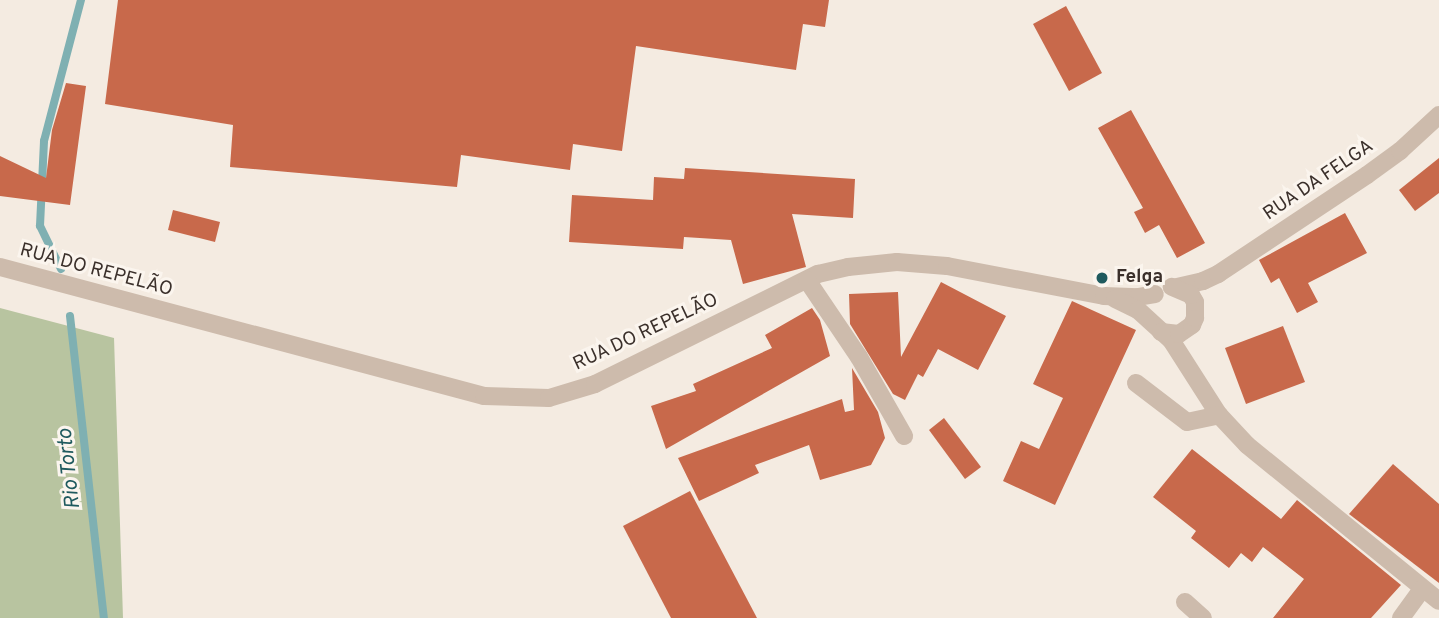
<!DOCTYPE html>
<html>
<head>
<meta charset="utf-8">
<style>
	body { margin:0 }
	#map { position:relative; width:1439px; height:618px; overflow:hidden; background:#f4ebe1; font-family:Overpass,sans-serif }
	div>[style] { position:absolute }
	.green>* { inset:0; background:#b8c4a0 }
	.stream>* { height:8px; margin:-4px; padding:0 4px; transform-origin:4px; border-radius:4px; background:#7fb0b2 }
	.building>* { inset:0; background:#c8694b }
	.minor>* { height:18px; margin:-9px; padding:0 9px; transform-origin:9px; border-radius:9px; background:#cdbbac }
	.dots>* { width:19px; height:19px; translate:-50% -50%; box-sizing:border-box; border:4px solid #fbf5ee; border-radius:50% }
	span { translate:-50% -50%; white-space:nowrap; text-align:center; line-height:1.15; -webkit-text-stroke:6px #fbf5ee; paint-order:stroke }
	.street-label { font-size:19px; color:#3b302b }
	.poi-label { font-size:19px; color:#3b302b; font-weight:700 }
	.left { translate:0 -50%; text-align:left }
	.water-label { font-size:21px; color:#1f5a5e; font-style:italic }
</style>
</head>
<body>
<div id="map">
	<div class="green">
		<div style="clip-path:polygon(0 308px,114px 338px,123px 618px,0 618px)"></div>
	</div>
	<div class="stream">
		<div style="left:61px;top:269px;width:48px;rotate:-116deg"></div>
		<div style="left:40px;top:226px;width:85px;rotate:-87.3deg"></div>
		<div style="left:44px;top:141px;width:146px;rotate:-75.3deg"></div>
		<div style="left:70px;top:316px;width:304px;rotate:83.6deg"></div>
	</div>
	<div class="building">
		<div style="clip-path:polygon(118px 0,829px 0,825px 27px,803px 24px,796px 70px,636px 46px,622px 151px,573px 144px,570px 170px,461px 155px,457px 187px,230px 167px,233px 125px,105px 104px)"></div>
		<div style="clip-path:polygon(1066px 6px,1102px 73px,1069px 91px,1033px 24px)"></div>
		<div style="clip-path:polygon(66px 83px,86px 86px,70px 205px,0 196px,0 156px,46px 178px,52px 130px)"></div>
		<div style="clip-path:polygon(1131px 110px,1205px 243px,1177px 258px,1159px 225px,1145px 233px,1134px 212px,1143px 208px,1098px 128px)"></div>
		<div style="clip-path:polygon(1439px 158px,1439px 193px,1415px 211px,1399px 190px)"></div>
		<div style="clip-path:polygon(685px 168px,855px 179px,853px 218px,792px 214px,806px 267px,743px 284px,731px 240px,684px 237px,683px 249px,569px 242px,572px 195px,653px 200px,654px 177px,684px 179px)"></div>
		<div style="clip-path:polygon(173px 210px,220px 222px,215px 242px,168px 230px)"></div>
		<div style="clip-path:polygon(1345px 213px,1367px 253px,1308px 283px,1318px 302px,1297px 313px,1279px 278px,1271px 283px,1259px 260px)"></div>
		<div style="clip-path:polygon(941px 282px,1006px 316px,978px 370px,938px 349px,923px 377px,918px 374px,905px 400px,893px 394px,850px 324px,849px 294px,898px 292px,901px 357px)"></div>
		<div style="clip-path:polygon(1072px 301px,1136px 330px,1055px 505px,1003px 481px,1021px 441px,1039px 449px,1063px 398px,1033px 384px)"></div>
		<div style="clip-path:polygon(812px 308px,820px 320px,830px 356px,666px 449px,651px 406px,696px 391px,693px 384px,772px 348px,765px 335px)"></div>
		<div style="clip-path:polygon(1283px 326px,1305px 382px,1246px 404px,1225px 348px)"></div>
		<div style="clip-path:polygon(852px 368px,878px 412px,885px 438px,871px 465px,820px 480px,809px 445px,755px 465px,759px 473px,699px 501px,678px 458px,842px 399px,845px 412px,854px 410px)"></div>
		<div style="clip-path:polygon(944px 418px,981px 467px,965px 479px,929px 430px)"></div>
		<div style="clip-path:polygon(1192px 449px,1281px 519px,1297px 500px,1401px 585px,1371px 618px,1273px 618px,1304px 579px,1263px 547px,1252px 562px,1241px 553px,1229px 568px,1191px 538px,1196px 531px,1153px 497px)"></div>
		<div style="clip-path:polygon(1393px 464px,1439px 504px,1439px 583px,1349px 514px)"></div>
		<div style="clip-path:polygon(690px 491px,757px 618px,671px 618px,623px 526px)"></div>
	</div>
	<div class="minor">
		<div style="left:0;top:267px;width:501px;rotate:14.92deg"></div>
		<div style="left:484px;top:396px;width:65px;rotate:1.8deg"></div>
		<div style="left:549px;top:398px;width:48px;rotate:-16.9deg"></div>
		<div style="left:595px;top:384px;width:249px;rotate:-26.3deg"></div>
		<div style="left:818px;top:274px;width:31px;rotate:-13deg"></div>
		<div style="left:848px;top:267px;width:49px;rotate:-5.8deg"></div>
		<div style="left:897px;top:262px;width:50px;rotate:4.6deg"></div>
		<div style="left:947px;top:266px;width:160px;rotate:10.8deg"></div>
		<div style="left:1104px;top:296px;width:34px;rotate:2deg"></div>
		<div style="left:1138px;top:297px;width:17px;rotate:-10deg"></div>
		<div style="left:807px;top:280px;width:93px;rotate:56deg"></div>
		<div style="left:859px;top:357px;width:91px;rotate:60.3deg"></div>
		<div style="left:1177px;top:287px;width:27px;rotate:-13deg"></div>
		<div style="left:1203px;top:281px;width:17px;rotate:-25deg"></div>
		<div style="left:1218px;top:274px;width:179px;rotate:-33.6deg"></div>
		<div style="left:1367px;top:175px;width:41px;rotate:-36deg"></div>
		<div style="left:1400px;top:151px;width:53px;rotate:-42.7deg"></div>
		<div style="left:1115px;top:299px;width:25px;rotate:26deg"></div>
		<div style="left:1138px;top:310px;width:45px;rotate:42.3deg"></div>
		<div style="left:1171px;top:340px;width:89px;rotate:57.4deg"></div>
		<div style="left:1219px;top:415px;width:41px;rotate:47deg"></div>
		<div style="left:1247px;top:445px;width:247px;rotate:39.1deg"></div>
		<div style="left:1161px;top:332px;width:18px;rotate:6deg"></div>
		<div style="left:1179px;top:334px;width:16px;rotate:-35deg"></div>
		<div style="left:1192px;top:325px;width:8px;rotate:-67deg"></div>
		<div style="left:1195px;top:318px;width:16px;rotate:-90deg"></div>
		<div style="left:1195px;top:302px;width:8px;rotate:-120deg"></div>
		<div style="left:1191px;top:295px;width:21px;rotate:-157deg"></div>
		<div style="left:1136px;top:383px;width:64px;rotate:37.4deg"></div>
		<div style="left:1187px;top:422px;width:33px;rotate:-12deg"></div>
		<div style="left:1185px;top:602px;width:24px;rotate:42deg"></div>
		<div style="left:1401px;top:618px;width:36px;rotate:-54deg"></div>
	</div>
	<div class="dots">
		<div style="left:1102px;top:278px;background:#1f5a5e"></div>
	</div>
	<div class="street-label">
		<span style="left:1319px;top:181px;rotate:-34deg">RUA DA FELGA</span>
		<span style="left:96px;top:271px;rotate:15deg">RUA DO REPELÃO</span>
		<span style="left:646px;top:333px;rotate:-25deg">RUA DO REPELÃO</span>
	</div>
	<div class="poi-label">
		<span class="left" style="left:1116px;top:278px">Felga</span>
	</div>
	<div class="water-label">
		<span style="left:70px;top:469px;rotate:-96deg">Rio Torto</span>
	</div>
</div>
</body>
</html>
